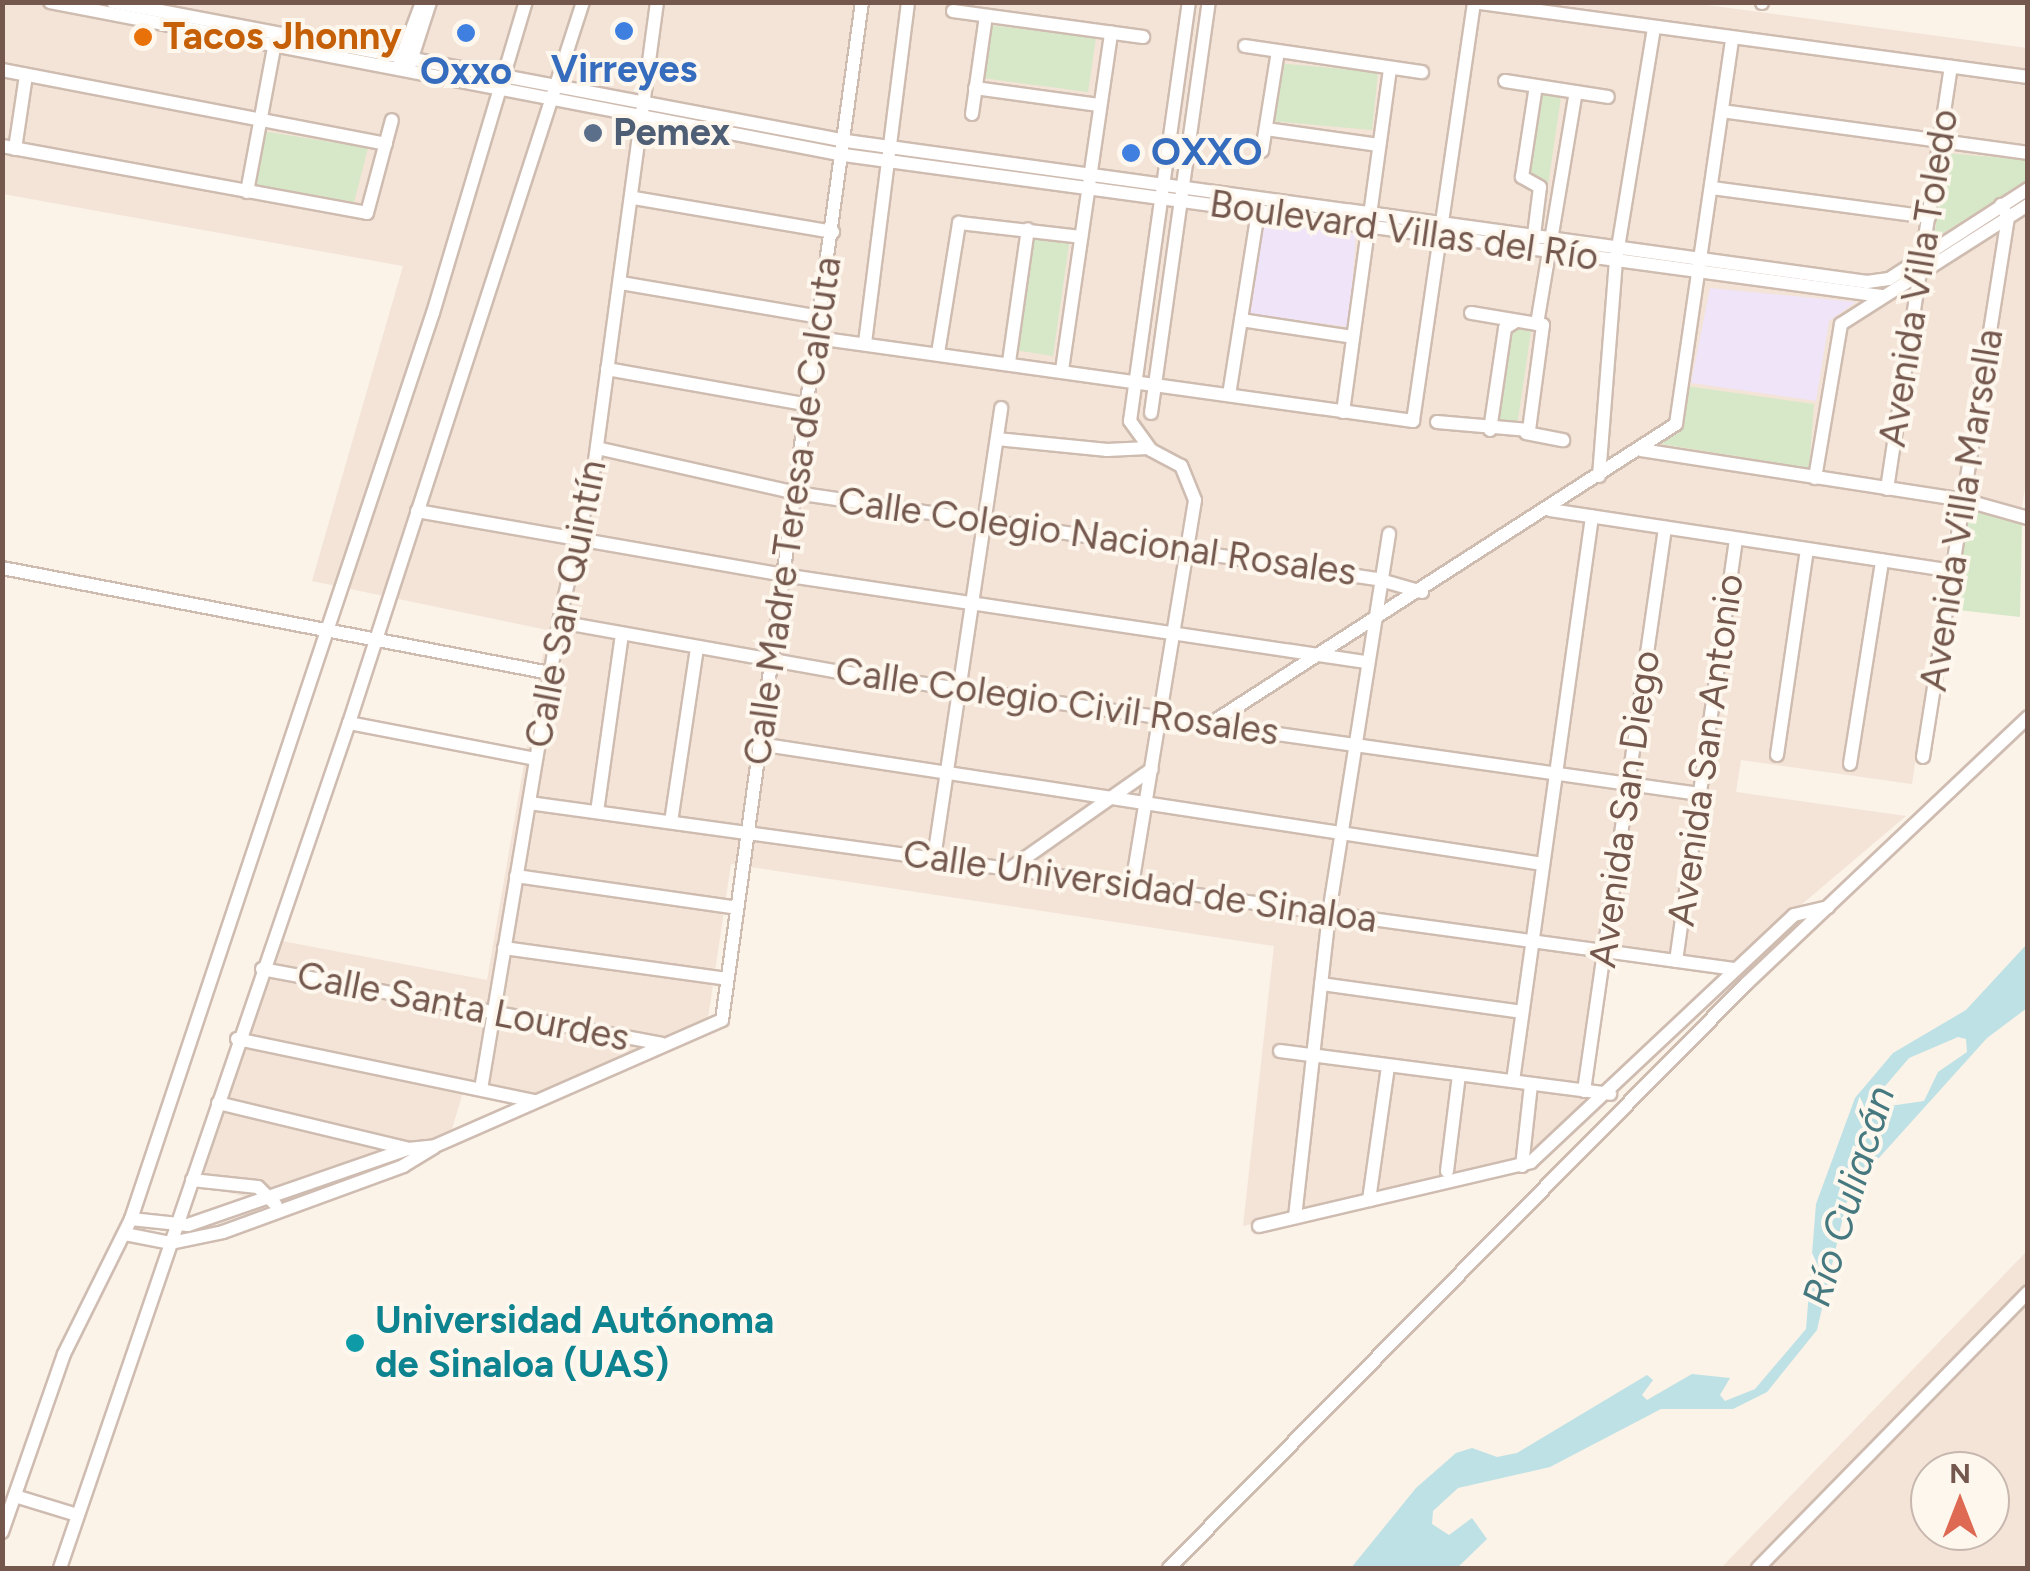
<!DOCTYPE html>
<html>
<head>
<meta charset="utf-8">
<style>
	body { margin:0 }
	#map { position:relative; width:2030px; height:1571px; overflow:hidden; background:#fbf2e8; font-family:Figtree,sans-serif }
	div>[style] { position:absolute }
	.residential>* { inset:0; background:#f3e4d7 }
	.education>* { inset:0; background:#efe4f8 }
	.green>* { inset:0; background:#d6e8c7 }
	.water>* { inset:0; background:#bde1e4 }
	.roads { filter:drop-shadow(2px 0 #cfbcb1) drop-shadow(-2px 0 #cfbcb1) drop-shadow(0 2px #cfbcb1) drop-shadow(0 -2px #cfbcb1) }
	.minor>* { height:12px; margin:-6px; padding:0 6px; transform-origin:6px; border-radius:6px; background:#fff }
	.dots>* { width:28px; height:28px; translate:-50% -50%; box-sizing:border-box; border:5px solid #fef7ee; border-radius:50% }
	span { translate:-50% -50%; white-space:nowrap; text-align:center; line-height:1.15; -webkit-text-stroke:8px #fef7ee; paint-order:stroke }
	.food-label { font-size:38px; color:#c56008; font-weight:700 }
	.left { translate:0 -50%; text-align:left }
	.shop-label { font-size:38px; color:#366cbe; font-weight:700 }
	.service-label { font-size:38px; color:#4e5e75; font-weight:700 }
	.street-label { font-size:38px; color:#74584d }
	.culture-label { font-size:38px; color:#0d838f; font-weight:700 }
	.water-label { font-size:40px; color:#45797f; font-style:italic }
	.frame { position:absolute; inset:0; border:5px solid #74584d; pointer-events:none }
	.north { position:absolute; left:1910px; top:1451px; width:100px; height:100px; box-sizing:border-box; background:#fef7ee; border:2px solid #c7b7ae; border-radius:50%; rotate:0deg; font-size:28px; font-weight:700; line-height:40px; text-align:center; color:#74584d }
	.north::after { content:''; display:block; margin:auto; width:35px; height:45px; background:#de6a54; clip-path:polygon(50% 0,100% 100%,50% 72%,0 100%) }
</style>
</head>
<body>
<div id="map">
	<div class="residential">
		<div style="clip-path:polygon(1684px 2px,2027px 48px,2028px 470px,2020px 518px,1955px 494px,1912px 784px,1741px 760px,1736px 792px,1906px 816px,1723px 971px,1604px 959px,1585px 1088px,1605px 1090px,1533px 1159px,1243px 1226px,1274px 946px,731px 864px,708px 1018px,516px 1104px,463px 1092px,447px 1146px,289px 1206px,198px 1186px,282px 941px,487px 980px,547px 630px,312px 581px,403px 266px,3px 194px,2px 3px)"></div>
		<div style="clip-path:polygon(evenodd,2027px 1251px,2027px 1568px,1721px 1568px,2027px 1251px,1930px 1471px,1990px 1471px,1990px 1531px,1930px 1531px,1930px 1471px)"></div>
	</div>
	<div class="education">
		<div style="clip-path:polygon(1264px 222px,1356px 234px,1349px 327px,1245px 313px)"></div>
		<div style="clip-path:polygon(1710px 288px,1856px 302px,1829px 321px,1816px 401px,1691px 383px)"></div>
	</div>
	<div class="green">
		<div style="clip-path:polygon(988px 25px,1096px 38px,1088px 92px,982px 78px)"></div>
		<div style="clip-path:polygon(1276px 63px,1378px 72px,1372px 130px,1271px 121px)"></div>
		<div style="clip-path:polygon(1535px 93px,1561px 97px,1548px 185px,1522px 181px)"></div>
		<div style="clip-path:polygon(262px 131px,368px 148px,354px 202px,253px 184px)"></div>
		<div style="clip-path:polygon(1945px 153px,2027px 160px,2027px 180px,1934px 239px)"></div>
		<div style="clip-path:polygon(1032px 231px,1070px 237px,1053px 356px,1015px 350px)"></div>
		<div style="clip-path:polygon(1508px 328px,1531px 331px,1517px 426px,1494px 423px)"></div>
		<div style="clip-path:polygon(1686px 386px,1814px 404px,1809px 468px,1661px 444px,1679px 432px)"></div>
		<div style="clip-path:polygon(1966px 504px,2022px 523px,2020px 617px,1949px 609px)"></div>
	</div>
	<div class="water">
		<div style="clip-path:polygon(evenodd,2027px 944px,2027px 1008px,1987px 1038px,1859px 1180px,1846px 1204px,1817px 1330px,1767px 1392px,1733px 1409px,1661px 1409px,1550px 1467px,1458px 1488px,1433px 1511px,1432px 1524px,1449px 1535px,1472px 1518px,1487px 1539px,1457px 1568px,1351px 1568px,1416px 1488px,1456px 1453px,1472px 1448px,1497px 1457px,1517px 1453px,1647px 1375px,1653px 1380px,1642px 1395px,1647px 1400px,1692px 1374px,1730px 1378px,1720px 1395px,1725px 1401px,1755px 1389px,1806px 1329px,1816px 1204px,1855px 1098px,1893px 1053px,1966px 1010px,2027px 944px,1958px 1037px,1966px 1039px,1967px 1052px,1938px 1072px,1924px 1101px,1876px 1108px,1874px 1099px,1909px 1058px,1958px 1037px)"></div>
	</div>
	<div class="roads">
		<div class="minor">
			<div style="left:50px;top:2px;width:809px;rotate:10.91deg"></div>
			<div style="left:844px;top:155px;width:1047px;rotate:7.74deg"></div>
			<div style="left:113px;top:2px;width:746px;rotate:10.74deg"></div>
			<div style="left:846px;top:141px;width:1031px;rotate:7.86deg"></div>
			<div style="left:1867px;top:282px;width:22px;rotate:-8deg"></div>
			<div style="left:1889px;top:279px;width:166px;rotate:-32.9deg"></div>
			<div style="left:1473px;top:2px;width:560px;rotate:7.7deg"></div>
			<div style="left:1762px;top:3px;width:1px;rotate:-90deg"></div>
			<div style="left:953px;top:11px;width:192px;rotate:7.8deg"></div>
			<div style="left:1245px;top:46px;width:179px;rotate:8.4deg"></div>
			<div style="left:400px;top:61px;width:60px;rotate:-69.4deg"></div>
			<div style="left:410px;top:64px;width:65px;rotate:-72.1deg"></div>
			<div style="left:2px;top:70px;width:391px;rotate:10.9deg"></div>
			<div style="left:1505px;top:81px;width:104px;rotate:8.8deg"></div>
			<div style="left:975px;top:88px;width:125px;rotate:7.8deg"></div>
			<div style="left:1722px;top:111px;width:309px;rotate:7.8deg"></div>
			<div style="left:972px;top:114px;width:99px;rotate:-81.9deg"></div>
			<div style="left:1266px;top:129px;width:114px;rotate:8.1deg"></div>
			<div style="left:2px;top:146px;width:371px;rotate:10.4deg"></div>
			<div style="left:367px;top:213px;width:96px;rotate:-75deg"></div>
			<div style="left:15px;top:149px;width:75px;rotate:-81.5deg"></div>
			<div style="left:1262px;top:151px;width:101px;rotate:-80.9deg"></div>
			<div style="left:1712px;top:188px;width:219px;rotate:7.6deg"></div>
			<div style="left:247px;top:192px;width:153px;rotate:-79.4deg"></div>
			<div style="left:634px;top:198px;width:202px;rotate:9.7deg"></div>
			<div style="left:1533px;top:243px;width:56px;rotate:-82.9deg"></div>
			<div style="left:1540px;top:187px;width:21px;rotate:-151deg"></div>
			<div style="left:1522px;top:177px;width:92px;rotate:-81.3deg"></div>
			<div style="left:621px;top:283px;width:202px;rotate:9.7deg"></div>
			<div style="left:1241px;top:320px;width:113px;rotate:8.6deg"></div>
			<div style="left:1537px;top:324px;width:235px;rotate:-80.5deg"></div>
			<div style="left:817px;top:338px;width:602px;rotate:7.93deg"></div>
			<div style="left:1413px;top:421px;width:423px;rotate:-81.7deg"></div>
			<div style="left:865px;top:343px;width:344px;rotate:-82.8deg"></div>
			<div style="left:938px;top:353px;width:132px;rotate:-80.8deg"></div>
			<div style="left:959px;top:223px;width:123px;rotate:6.5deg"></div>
			<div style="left:1009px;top:362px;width:134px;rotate:-81.9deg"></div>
			<div style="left:607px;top:369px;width:205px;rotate:10.1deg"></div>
			<div style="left:1062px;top:370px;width:341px;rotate:-81.7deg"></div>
			<div style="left:1229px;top:395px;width:185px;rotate:-81deg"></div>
			<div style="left:1343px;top:412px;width:347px;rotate:-82.2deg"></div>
			<div style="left:1151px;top:413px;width:415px;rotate:-82deg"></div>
			<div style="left:1437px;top:422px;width:92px;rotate:5deg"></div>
			<div style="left:1529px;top:430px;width:106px;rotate:-82.4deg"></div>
			<div style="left:1543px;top:325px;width:73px;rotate:-170.5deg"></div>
			<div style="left:1490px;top:430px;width:103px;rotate:-81.6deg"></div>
			<div style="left:1505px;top:328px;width:13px;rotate:-32deg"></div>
			<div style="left:1526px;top:433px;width:38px;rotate:11deg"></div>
			<div style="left:997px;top:439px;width:111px;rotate:5.7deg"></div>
			<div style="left:1107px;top:450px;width:41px;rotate:-2.8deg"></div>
			<div style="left:597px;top:448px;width:204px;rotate:12.7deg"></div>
			<div style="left:796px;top:493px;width:587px;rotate:8.42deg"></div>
			<div style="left:1377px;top:579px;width:47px;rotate:16.1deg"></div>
			<div style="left:1641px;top:450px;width:327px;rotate:8.8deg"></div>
			<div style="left:1964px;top:500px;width:66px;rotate:15.7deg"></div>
			<div style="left:1599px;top:476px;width:217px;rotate:-85.5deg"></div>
			<div style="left:1616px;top:260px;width:236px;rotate:-80.7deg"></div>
			<div style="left:1815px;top:478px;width:156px;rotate:-80.4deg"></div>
			<div style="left:1841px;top:324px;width:222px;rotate:-32.5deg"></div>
			<div style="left:1887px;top:489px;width:427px;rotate:-81.4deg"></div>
			<div style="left:1550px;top:510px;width:407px;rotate:8.6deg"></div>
			<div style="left:417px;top:511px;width:372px;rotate:9.9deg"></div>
			<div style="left:783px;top:575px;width:588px;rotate:8.5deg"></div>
			<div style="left:2px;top:568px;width:558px;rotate:10.85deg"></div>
			<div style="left:559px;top:622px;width:279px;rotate:10.1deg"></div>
			<div style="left:834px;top:671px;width:874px;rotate:8.09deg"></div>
			<div style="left:349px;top:723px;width:190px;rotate:10.9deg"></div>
			<div style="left:1210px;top:724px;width:554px;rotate:-32.77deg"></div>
			<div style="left:1676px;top:424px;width:390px;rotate:-81.7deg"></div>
			<div style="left:759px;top:744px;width:793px;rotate:8.7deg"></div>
			<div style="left:1777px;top:755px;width:207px;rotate:-81.7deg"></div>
			<div style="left:1923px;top:757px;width:547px;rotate:-81.05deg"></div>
			<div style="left:2008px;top:217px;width:14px;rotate:-120deg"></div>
			<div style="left:1850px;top:764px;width:206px;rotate:-81deg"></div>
			<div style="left:529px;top:803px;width:1216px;rotate:7.84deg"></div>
			<div style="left:597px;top:812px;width:180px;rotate:-82deg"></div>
			<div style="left:671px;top:822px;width:177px;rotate:-81.5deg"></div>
			<div style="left:934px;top:858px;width:455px;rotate:-81.5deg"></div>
			<div style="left:1011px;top:868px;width:172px;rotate:-35.1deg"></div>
			<div style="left:516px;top:876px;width:223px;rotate:8.2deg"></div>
			<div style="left:1132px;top:885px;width:390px;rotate:-80.7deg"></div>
			<div style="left:1195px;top:500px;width:37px;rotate:-112deg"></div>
			<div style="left:1181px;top:466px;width:34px;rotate:-152deg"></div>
			<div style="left:1151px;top:450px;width:36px;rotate:-126deg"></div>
			<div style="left:1130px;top:421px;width:423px;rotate:-82deg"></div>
			<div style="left:504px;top:948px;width:225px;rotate:7.9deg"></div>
			<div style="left:1676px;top:961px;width:425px;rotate:-81.9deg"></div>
			<div style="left:262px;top:969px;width:406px;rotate:10.6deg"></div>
			<div style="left:1321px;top:984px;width:203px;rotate:7.9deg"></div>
			<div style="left:237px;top:1039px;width:304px;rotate:11.8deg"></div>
			<div style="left:1280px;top:1051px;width:333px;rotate:7.4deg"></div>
			<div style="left:1513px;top:1081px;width:570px;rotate:-82.03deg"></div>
			<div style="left:481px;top:1089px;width:473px;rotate:-80.5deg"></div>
			<div style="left:559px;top:622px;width:158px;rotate:-77.2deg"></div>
			<div style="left:594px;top:468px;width:470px;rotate:-82.3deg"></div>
			<div style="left:1584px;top:1091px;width:569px;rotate:-81.81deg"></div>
			<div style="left:218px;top:1103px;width:193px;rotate:13.5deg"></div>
			<div style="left:1522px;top:1166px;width:82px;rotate:-83.7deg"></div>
			<div style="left:1447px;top:1171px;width:97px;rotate:-82.9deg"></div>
			<div style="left:192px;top:1180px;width:66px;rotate:6.1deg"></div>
			<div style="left:258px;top:1187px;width:25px;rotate:45deg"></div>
			<div style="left:1369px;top:1200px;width:135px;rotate:-81.9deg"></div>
			<div style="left:1295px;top:1217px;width:306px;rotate:-83.6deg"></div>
			<div style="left:1329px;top:913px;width:384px;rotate:-81deg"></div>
			<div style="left:131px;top:1219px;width:57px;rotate:6deg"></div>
			<div style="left:188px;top:1225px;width:233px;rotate:-19.1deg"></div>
			<div style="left:408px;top:1149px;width:27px;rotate:-6deg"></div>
			<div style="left:435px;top:1146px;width:313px;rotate:-23.7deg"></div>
			<div style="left:722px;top:1020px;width:1028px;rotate:-82.17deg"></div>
			<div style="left:1259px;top:1226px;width:279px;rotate:-13.2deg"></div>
			<div style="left:1531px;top:1162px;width:361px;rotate:-43.2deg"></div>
			<div style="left:1794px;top:915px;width:35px;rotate:-13deg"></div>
			<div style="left:125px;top:1234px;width:47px;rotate:11.1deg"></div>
			<div style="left:171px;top:1243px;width:53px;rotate:-11.9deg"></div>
			<div style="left:223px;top:1232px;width:192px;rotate:-20.1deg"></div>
			<div style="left:403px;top:1166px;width:35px;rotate:-31deg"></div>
			<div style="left:15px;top:1496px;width:65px;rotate:17deg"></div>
			<div style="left:2px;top:1532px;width:188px;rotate:-70.8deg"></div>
			<div style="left:64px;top:1354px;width:151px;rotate:-63.6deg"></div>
			<div style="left:131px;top:1219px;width:955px;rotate:-71.57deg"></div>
			<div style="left:433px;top:313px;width:325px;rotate:-73.4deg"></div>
			<div style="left:60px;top:1568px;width:893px;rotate:-71.12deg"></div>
			<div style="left:349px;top:723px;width:758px;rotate:-72.02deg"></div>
			<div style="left:1169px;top:1568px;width:822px;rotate:-45.34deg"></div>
			<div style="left:1747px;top:983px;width:387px;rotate:-43.4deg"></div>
			<div style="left:1758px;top:1568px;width:386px;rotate:-45.6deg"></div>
		</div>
	</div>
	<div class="dots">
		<div style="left:624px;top:31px;background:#3f7fe0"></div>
		<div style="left:466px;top:33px;background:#3f7fe0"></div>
		<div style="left:143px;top:37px;background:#e8710a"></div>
		<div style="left:593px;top:133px;background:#5c6f8a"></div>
		<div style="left:1131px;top:153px;background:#3f7fe0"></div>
		<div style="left:355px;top:1343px;background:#0f9aa8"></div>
	</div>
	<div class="food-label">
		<span class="left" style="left:163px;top:37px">Tacos Jhonny</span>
	</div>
	<div class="shop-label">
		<span style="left:624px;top:70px">Virreyes</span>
		<span style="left:466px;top:72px">Oxxo</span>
		<span class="left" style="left:1151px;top:153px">OXXO</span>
	</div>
	<div class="service-label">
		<span class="left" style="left:613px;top:133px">Pemex</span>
	</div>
	<div class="street-label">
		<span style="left:1404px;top:231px;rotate:8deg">Boulevard Villas del Río</span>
		<span style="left:1919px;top:278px;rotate:-81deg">Avenida Villa Toledo</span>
		<span style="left:1962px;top:510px;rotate:-81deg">Avenida Villa Marsella</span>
		<span style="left:793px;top:511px;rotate:-82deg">Calle Madre Teresa de Calcuta</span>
		<span style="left:1097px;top:537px;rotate:8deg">Calle Colegio Nacional Rosales</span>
		<span style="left:566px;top:604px;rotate:-79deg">Calle San Quintín</span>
		<span style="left:1057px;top:702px;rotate:8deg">Calle Colegio Civil Rosales</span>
		<span style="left:1706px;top:750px;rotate:-82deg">Avenida San Antonio</span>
		<span style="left:1625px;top:809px;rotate:-82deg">Avenida San Diego</span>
		<span style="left:1140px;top:887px;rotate:8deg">Calle Universidad de Sinaloa</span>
		<span style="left:463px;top:1007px;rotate:11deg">Calle Santa Lourdes</span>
	</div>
	<div class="culture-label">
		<span class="left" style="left:375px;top:1343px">Universidad Autónoma<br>de Sinaloa (UAS)</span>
	</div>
	<div class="water-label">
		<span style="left:1848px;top:1196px;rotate:-73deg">Río Culiacán</span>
	</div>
	<div class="frame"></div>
	<div class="north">N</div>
</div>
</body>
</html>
